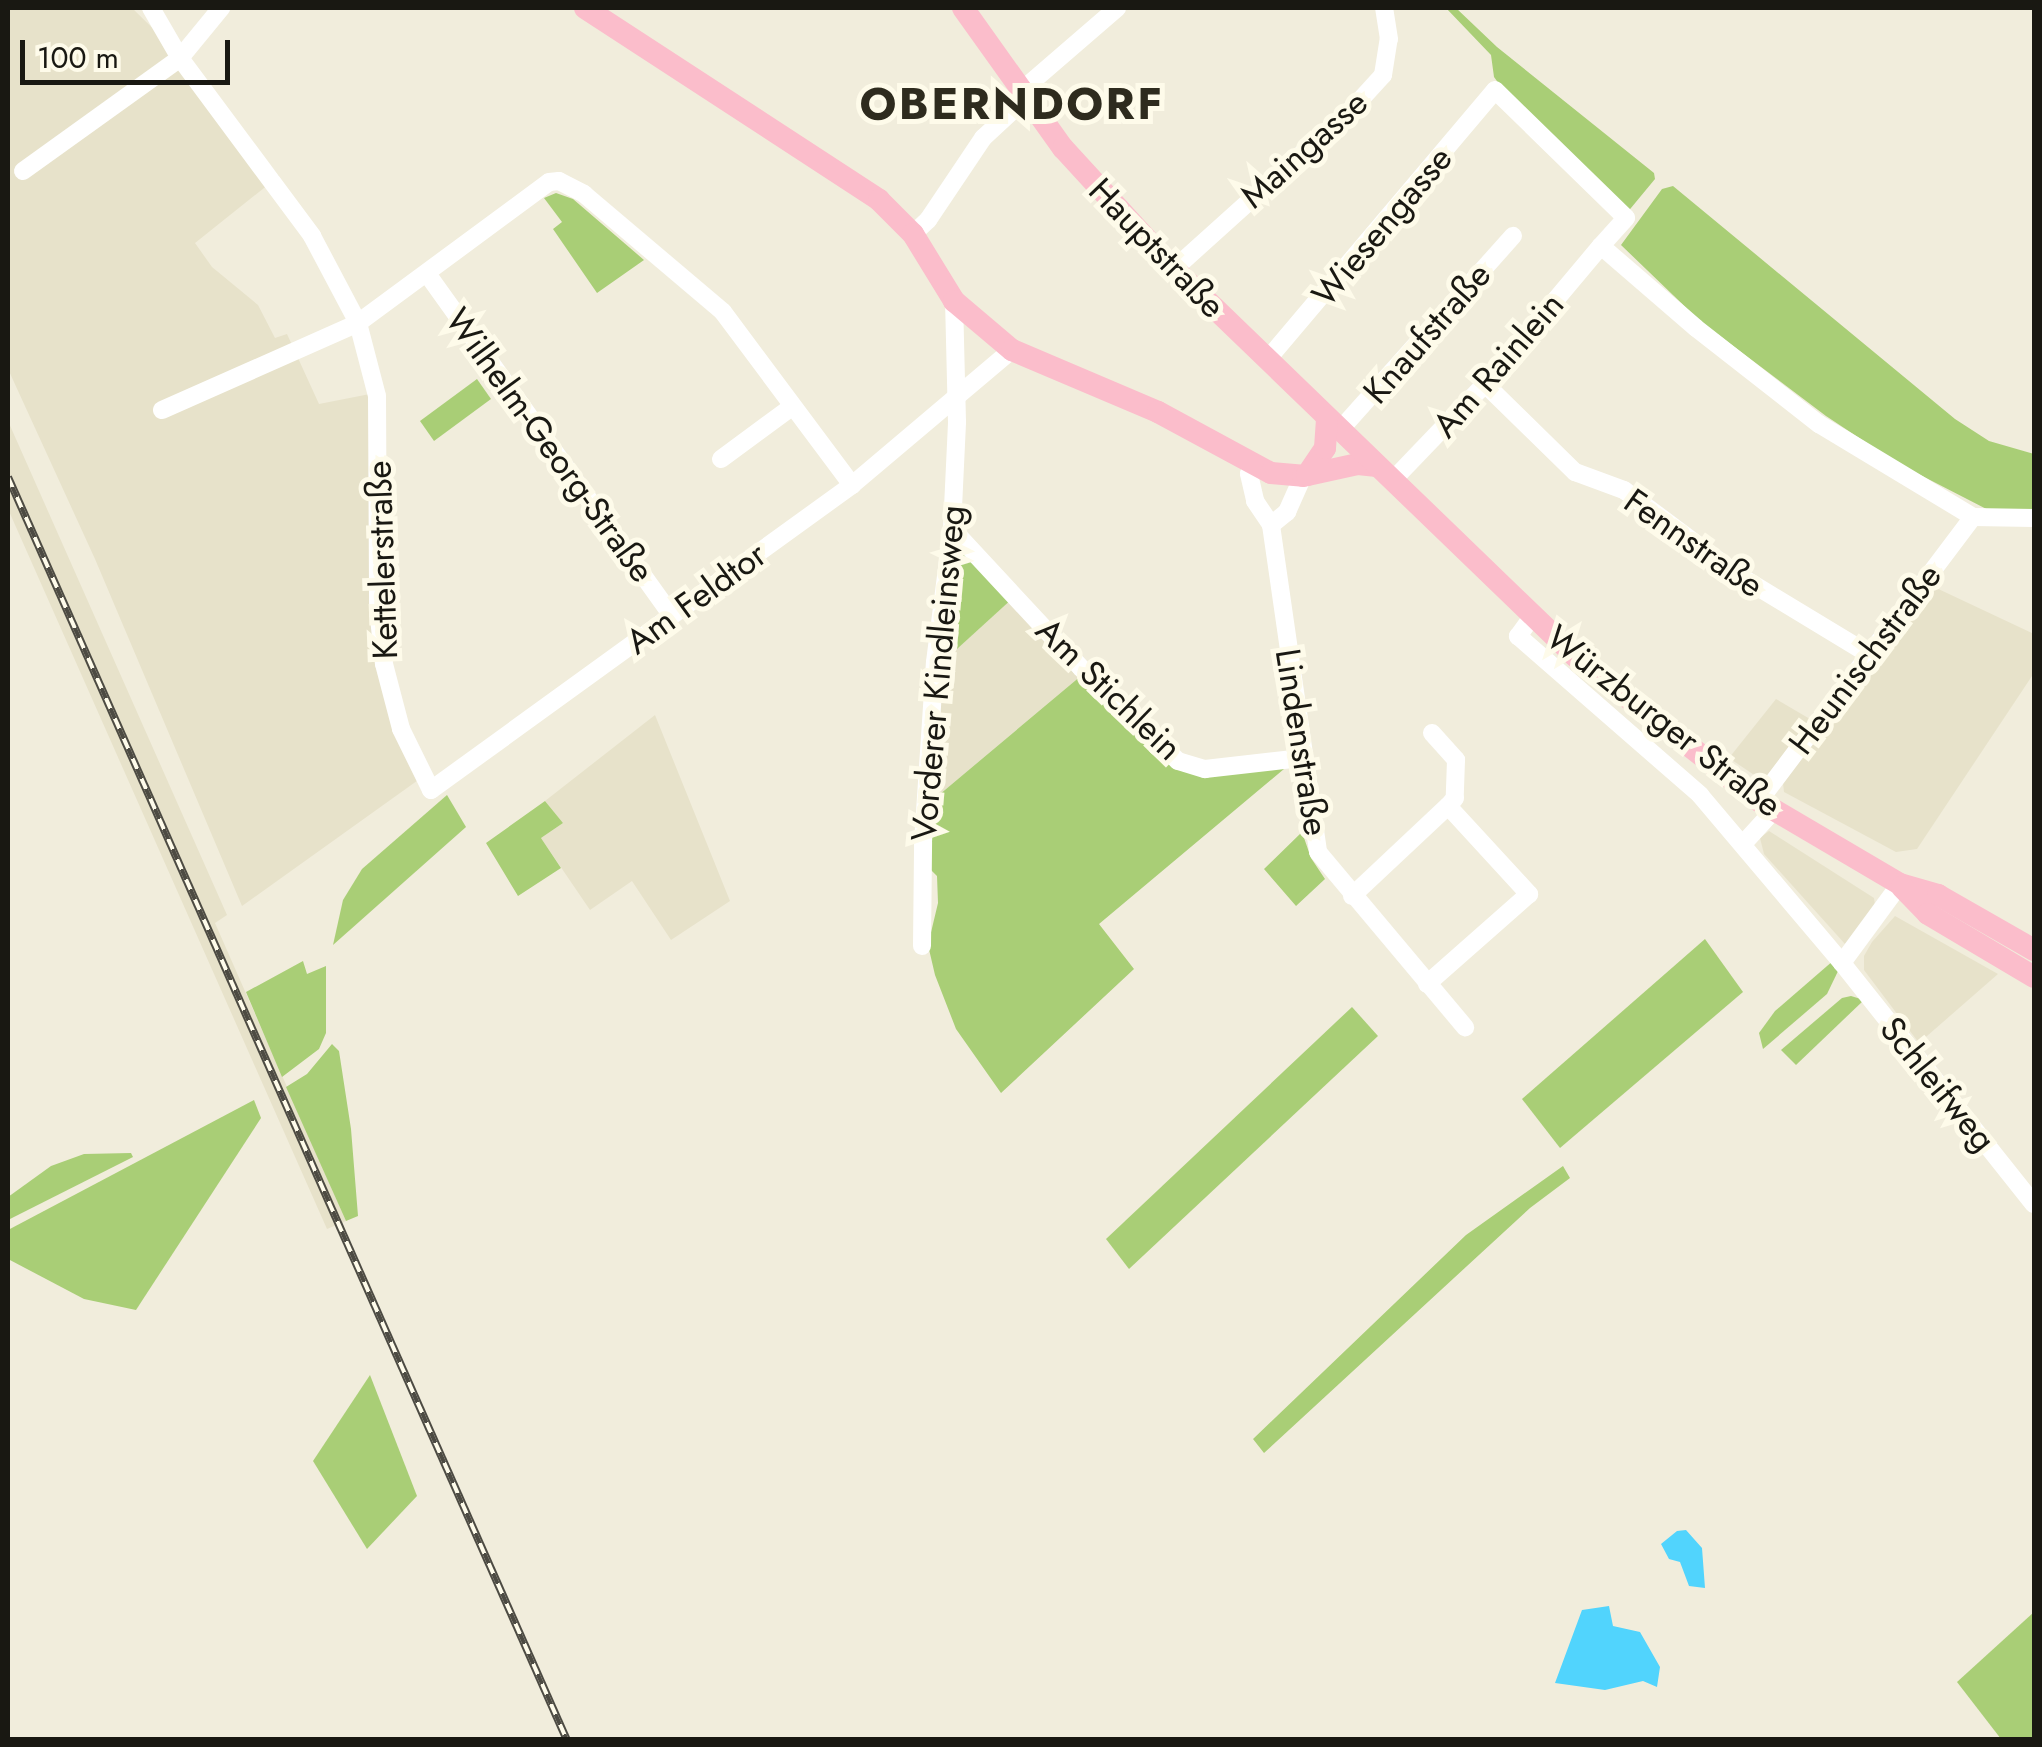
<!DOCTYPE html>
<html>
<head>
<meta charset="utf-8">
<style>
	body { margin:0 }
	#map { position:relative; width:2042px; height:1747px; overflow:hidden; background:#f1eddc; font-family:Jost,sans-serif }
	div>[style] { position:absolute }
	.built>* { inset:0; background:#e7e2ca }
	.green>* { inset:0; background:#a9ce76 }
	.water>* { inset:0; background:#51d4fd }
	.minor>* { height:18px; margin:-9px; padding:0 9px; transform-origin:9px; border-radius:9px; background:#fff }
	.major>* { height:22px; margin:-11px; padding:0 11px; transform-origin:11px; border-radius:11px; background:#fbbdcb }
	.rail>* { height:8px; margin-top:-4px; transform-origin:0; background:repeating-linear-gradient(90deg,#fefbea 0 11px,#4d4b43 0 22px); box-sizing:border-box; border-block:2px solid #4d4b43 }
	span { translate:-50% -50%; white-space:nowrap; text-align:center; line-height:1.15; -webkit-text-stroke:10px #fefbea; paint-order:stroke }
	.street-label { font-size:35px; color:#191812 }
	.district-label { font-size:45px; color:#2e2b1e; font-weight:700; letter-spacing:2.5px }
	.frame { position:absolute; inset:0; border:10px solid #191812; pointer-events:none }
	.scale { position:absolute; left:20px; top:40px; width:210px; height:45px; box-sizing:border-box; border:5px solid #191812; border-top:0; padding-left:12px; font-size:30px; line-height:35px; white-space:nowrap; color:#191812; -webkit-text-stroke:8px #fefbea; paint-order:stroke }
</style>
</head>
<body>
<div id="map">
	<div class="built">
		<div style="clip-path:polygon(8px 8px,132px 8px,184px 59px,279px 176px,195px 243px,212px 267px,258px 305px,275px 338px,287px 334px,319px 404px,375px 393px,377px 609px,421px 778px,242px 906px,95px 559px,8px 369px)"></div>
		<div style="clip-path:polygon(8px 421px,227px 915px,215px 923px,346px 1221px,327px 1229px,8px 509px)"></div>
		<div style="clip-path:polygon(1932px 586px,2034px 634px,2034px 673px,1917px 849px,1896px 852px,1784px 792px,1783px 783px)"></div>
		<div style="clip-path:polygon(1013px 598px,1082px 675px,933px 800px,942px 649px,957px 649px)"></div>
		<div style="clip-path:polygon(1776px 699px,1810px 719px,1763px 781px,1729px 758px)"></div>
		<div style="clip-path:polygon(655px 715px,730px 901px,671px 940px,632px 881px,590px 910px,541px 838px,563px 823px,545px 801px)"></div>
		<div style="clip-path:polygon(1769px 831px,1874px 898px,1876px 913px,1845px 944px,1764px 854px,1760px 838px)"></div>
		<div style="clip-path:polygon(1895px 916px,1998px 974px,1919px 1043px,1864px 970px,1864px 956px,1872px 942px)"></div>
	</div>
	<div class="green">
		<div style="clip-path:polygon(1446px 8px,1456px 8px,1497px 47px,1654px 173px,1655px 179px,1626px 214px,1510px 99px,1494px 77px,1491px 55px)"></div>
		<div style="clip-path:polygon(1673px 186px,1955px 419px,1989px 441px,2034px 454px,2034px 517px,2000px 516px,1897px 463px,1826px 416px,1700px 321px,1621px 245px,1662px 189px)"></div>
		<div style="clip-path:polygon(556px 193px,573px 199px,644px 260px,597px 293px,553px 229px,562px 222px,544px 198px)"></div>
		<div style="clip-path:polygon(477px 379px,491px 399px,434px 441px,420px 421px)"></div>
		<div style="clip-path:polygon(964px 553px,1013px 598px,957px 649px,942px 649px,953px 569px)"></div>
		<div style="clip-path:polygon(1082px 675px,1158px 757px,1179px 768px,1284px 769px,1099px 924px,1134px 969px,1001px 1093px,956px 1029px,935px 975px,928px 945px,938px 903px,937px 876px,928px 867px,933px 800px)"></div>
		<div style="clip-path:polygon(447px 795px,466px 827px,333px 945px,343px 900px,362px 869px)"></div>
		<div style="clip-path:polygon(545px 801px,563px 823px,541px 838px,561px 868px,518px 896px,486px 843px)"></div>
		<div style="clip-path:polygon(1302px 832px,1311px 858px,1325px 879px,1296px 906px,1264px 869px)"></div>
		<div style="clip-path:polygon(1705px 939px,1743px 992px,1560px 1148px,1522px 1099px)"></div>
		<div style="clip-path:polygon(1834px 960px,1840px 967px,1827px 994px,1763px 1049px,1759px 1033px,1775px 1011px)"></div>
		<div style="clip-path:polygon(303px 961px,307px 974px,326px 966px,326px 1033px,319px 1049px,282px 1077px,246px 992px)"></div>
		<div style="clip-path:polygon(1851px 996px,1864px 1000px,1796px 1065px,1781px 1050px,1842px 998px)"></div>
		<div style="clip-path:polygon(1352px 1007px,1378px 1036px,1129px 1269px,1106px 1239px)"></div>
		<div style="clip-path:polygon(332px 1044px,339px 1051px,351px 1129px,358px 1216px,346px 1221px,286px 1087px,307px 1074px)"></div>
		<div style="clip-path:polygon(254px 1100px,261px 1118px,136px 1310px,84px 1299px,8px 1259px,8px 1230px)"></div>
		<div style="clip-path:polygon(131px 1153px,133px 1157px,8px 1220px,8px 1197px,51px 1166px,84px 1154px)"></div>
		<div style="clip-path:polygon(1563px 1166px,1570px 1178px,1530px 1208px,1264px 1453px,1253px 1439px,1466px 1235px)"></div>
		<div style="clip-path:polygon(370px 1375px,417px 1496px,367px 1549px,313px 1461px)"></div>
		<div style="clip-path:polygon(2034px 1612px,2034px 1739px,2001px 1739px,1957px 1682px)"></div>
	</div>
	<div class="water">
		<div style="clip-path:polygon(1686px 1530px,1702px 1548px,1705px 1588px,1689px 1586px,1680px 1562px,1669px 1559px,1661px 1544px,1677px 1531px)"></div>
		<div style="clip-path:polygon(1609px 1606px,1613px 1626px,1640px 1632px,1660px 1667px,1657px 1687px,1643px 1681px,1605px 1690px,1555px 1683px,1582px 1610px)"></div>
	</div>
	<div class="minor">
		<div style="left:151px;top:8px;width:58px;rotate:59.9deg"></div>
		<div style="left:180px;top:58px;width:222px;rotate:53.4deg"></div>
		<div style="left:312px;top:236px;width:98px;rotate:62.1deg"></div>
		<div style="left:358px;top:323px;width:75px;rotate:75.4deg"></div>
		<div style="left:377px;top:396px;width:213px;rotate:89.7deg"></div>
		<div style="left:378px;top:609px;width:55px;rotate:83.8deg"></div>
		<div style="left:384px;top:664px;width:67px;rotate:75.3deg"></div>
		<div style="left:401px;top:729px;width:68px;rotate:63.8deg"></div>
		<div style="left:431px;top:790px;width:520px;rotate:-35.92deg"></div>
		<div style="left:852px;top:485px;width:209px;rotate:-40.2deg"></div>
		<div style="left:1021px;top:91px;width:127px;rotate:-40.8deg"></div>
		<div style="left:23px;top:171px;width:193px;rotate:-35.7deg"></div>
		<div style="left:180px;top:58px;width:65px;rotate:-50.6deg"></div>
		<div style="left:913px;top:234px;width:21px;rotate:-43deg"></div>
		<div style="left:928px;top:220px;width:99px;rotate:-56.1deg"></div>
		<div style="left:983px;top:138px;width:59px;rotate:-42.9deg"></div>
		<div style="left:1174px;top:269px;width:239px;rotate:-42deg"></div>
		<div style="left:1352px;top:109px;width:46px;rotate:-47.6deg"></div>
		<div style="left:1383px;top:75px;width:36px;rotate:-81deg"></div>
		<div style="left:1389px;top:39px;width:31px;rotate:-99deg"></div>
		<div style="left:428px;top:275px;width:418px;rotate:54.4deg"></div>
		<div style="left:1267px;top:360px;width:353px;rotate:-49.8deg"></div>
		<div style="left:1495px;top:90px;width:183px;rotate:44.3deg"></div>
		<div style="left:1626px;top:218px;width:38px;rotate:132deg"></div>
		<div style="left:1601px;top:246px;width:125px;rotate:40.8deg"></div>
		<div style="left:1696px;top:328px;width:156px;rotate:38deg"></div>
		<div style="left:1819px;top:424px;width:180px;rotate:31.1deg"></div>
		<div style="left:1485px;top:384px;width:126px;rotate:44.4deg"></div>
		<div style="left:1575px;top:472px;width:52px;rotate:20.2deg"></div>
		<div style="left:1624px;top:490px;width:142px;rotate:36.7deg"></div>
		<div style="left:1738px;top:575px;width:151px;rotate:31.2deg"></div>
		<div style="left:162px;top:410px;width:214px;rotate:-23.9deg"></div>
		<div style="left:358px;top:323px;width:237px;rotate:-36.4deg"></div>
		<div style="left:549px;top:182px;width:10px;rotate:-6deg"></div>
		<div style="left:559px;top:181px;width:28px;rotate:27deg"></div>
		<div style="left:584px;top:194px;width:182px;rotate:40.3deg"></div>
		<div style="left:723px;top:312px;width:216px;rotate:53.3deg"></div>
		<div style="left:1340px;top:430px;width:260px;rotate:-48.3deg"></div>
		<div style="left:721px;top:459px;width:89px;rotate:-36.4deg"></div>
		<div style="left:1252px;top:464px;width:10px;rotate:107deg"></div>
		<div style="left:1249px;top:474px;width:28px;rotate:77deg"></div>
		<div style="left:1255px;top:501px;width:29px;rotate:56deg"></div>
		<div style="left:1271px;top:525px;width:330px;rotate:81.8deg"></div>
		<div style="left:1318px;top:852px;width:229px;rotate:50deg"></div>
		<div style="left:1392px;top:481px;width:134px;rotate:-46.2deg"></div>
		<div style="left:1485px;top:384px;width:180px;rotate:-50deg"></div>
		<div style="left:1973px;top:517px;width:61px;rotate:0.9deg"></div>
		<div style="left:1271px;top:525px;width:21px;rotate:-39deg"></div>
		<div style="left:1287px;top:512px;width:39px;rotate:-66deg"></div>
		<div style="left:952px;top:529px;width:190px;rotate:47.1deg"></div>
		<div style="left:1081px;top:668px;width:134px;rotate:43.8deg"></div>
		<div style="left:1178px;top:761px;width:28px;rotate:17deg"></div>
		<div style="left:1205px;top:769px;width:98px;rotate:-6.5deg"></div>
		<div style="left:1532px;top:617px;width:24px;rotate:126deg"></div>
		<div style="left:1518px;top:636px;width:242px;rotate:41.1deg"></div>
		<div style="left:1700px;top:795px;width:220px;rotate:49.8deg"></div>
		<div style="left:1842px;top:963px;width:308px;rotate:51.5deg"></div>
		<div style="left:1432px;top:733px;width:36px;rotate:48deg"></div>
		<div style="left:1456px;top:760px;width:38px;rotate:92deg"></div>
		<div style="left:1455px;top:798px;width:11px;rotate:131deg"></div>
		<div style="left:1759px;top:801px;width:356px;rotate:-53deg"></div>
		<div style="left:1743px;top:844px;width:46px;rotate:-47.6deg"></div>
		<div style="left:1352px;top:896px;width:132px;rotate:-43.2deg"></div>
		<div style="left:1448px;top:806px;width:120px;rotate:47.4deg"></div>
		<div style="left:1529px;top:894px;width:136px;rotate:138.6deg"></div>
		<div style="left:922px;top:946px;width:104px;rotate:-89.4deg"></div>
		<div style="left:923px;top:842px;width:180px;rotate:-86.2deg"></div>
		<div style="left:935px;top:662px;width:134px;rotate:-82.7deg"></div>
		<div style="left:952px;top:529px;width:107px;rotate:-87.3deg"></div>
		<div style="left:957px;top:422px;width:121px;rotate:-91.4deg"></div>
		<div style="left:1842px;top:963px;width:98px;rotate:-53.7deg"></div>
	</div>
	<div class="major">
		<div style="left:585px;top:8px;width:351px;rotate:33.1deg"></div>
		<div style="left:879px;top:200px;width:48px;rotate:45deg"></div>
		<div style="left:913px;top:234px;width:79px;rotate:58.5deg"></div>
		<div style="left:954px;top:301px;width:76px;rotate:40.2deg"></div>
		<div style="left:1012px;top:350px;width:159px;rotate:23deg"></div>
		<div style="left:1158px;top:412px;width:128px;rotate:28.4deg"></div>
		<div style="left:1271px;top:473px;width:32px;rotate:5deg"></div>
		<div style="left:1303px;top:476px;width:56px;rotate:-12.3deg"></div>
		<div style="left:1358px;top:464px;width:19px;rotate:6deg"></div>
		<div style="left:963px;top:8px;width:172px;rotate:54.5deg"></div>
		<div style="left:1063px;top:148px;width:164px;rotate:47.5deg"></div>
		<div style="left:1174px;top:269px;width:557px;rotate:43.98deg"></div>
		<div style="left:1575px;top:656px;width:234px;rotate:38.2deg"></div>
		<div style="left:1759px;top:801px;width:164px;rotate:30.5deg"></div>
		<div style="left:1900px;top:884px;width:40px;rotate:16deg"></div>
		<div style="left:1938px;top:895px;width:111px;rotate:29.8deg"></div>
		<div style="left:1307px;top:475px;width:32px;rotate:-56deg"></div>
		<div style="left:1325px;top:448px;width:30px;rotate:-86deg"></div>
		<div style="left:1902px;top:887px;width:37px;rotate:46deg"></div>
		<div style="left:1928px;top:914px;width:123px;rotate:30.7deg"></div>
	</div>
	<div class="rail">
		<div style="left:8px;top:477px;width:1381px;rotate:66.13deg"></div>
	</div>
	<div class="street-label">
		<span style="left:1304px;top:149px;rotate:-42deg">Maingasse</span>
		<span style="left:1382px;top:226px;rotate:-50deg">Wiesengasse</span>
		<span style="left:1157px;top:248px;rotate:46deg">Hauptstraße</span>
		<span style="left:1427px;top:333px;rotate:-49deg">Knaufstraße</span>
		<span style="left:1498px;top:365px;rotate:-49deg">Am Rainlein</span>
		<span style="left:550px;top:445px;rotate:54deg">Wilhelm-Georg-Straße</span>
		<span style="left:1694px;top:543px;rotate:35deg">Fennstraße</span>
		<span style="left:382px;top:560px;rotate:-92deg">Kettelerstraße</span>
		<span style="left:696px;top:598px;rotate:-36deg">Am Feldtor</span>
		<span style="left:1865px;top:659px;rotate:-53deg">Heunischstraße</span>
		<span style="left:938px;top:673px;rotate:-85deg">Vorderer Kindleinsweg</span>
		<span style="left:1109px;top:689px;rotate:44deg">Am Stichlein</span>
		<span style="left:1664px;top:721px;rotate:38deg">Würzburger Straße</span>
		<span style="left:1302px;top:742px;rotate:81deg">Lindenstraße</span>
		<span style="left:1938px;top:1084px;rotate:51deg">Schleifweg</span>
	</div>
	<div class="district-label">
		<span style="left:1012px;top:104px">OBERNDORF</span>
	</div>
	<div class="frame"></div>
	<div class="scale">100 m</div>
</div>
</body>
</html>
